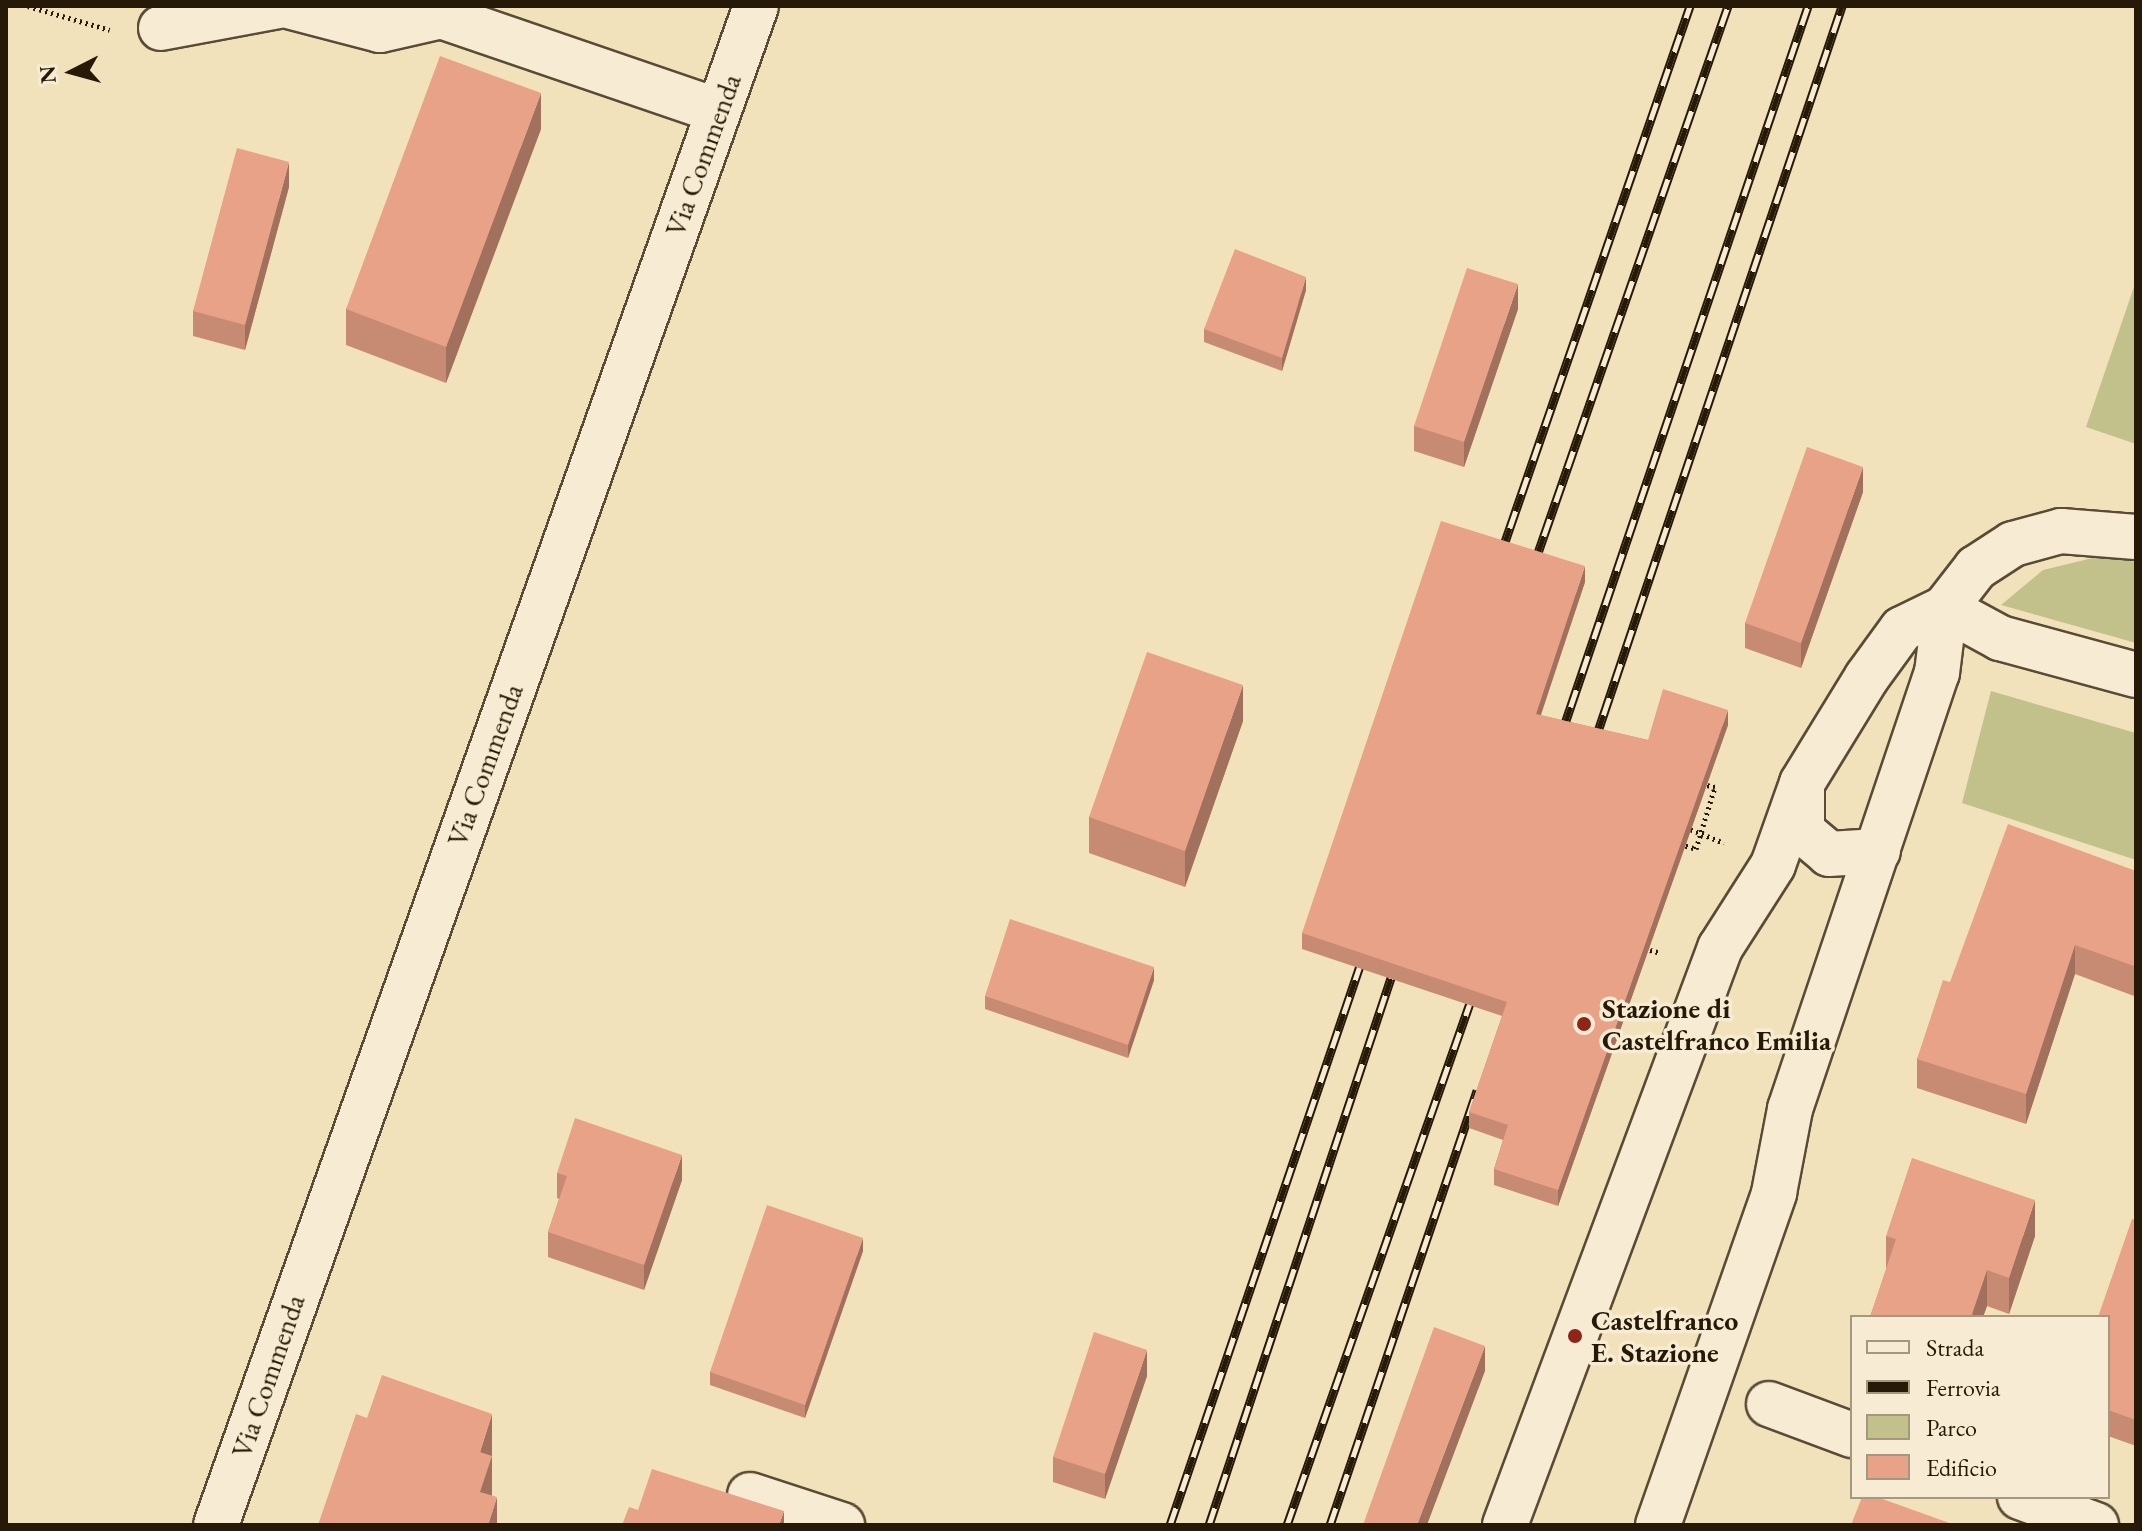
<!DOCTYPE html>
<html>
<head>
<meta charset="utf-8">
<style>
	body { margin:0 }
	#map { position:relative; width:2142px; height:1531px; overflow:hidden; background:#f2e2bb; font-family:"EB Garamond",serif }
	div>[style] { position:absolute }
	.green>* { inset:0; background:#c2c18b }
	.path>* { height:5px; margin-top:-2.5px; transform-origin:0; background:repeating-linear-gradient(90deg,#271907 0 2px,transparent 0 6px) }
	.roads { filter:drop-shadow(2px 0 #5a4b34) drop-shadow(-2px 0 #5a4b34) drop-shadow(0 2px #5a4b34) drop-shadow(0 -2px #5a4b34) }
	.minor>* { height:44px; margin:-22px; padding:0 22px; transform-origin:22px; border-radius:22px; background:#f7ecd3 }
	.rail>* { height:9px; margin-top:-4.5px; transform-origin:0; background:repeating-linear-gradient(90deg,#f7ecd3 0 18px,#271907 0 36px); box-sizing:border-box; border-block:2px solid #271907 }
	.wall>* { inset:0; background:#c78b74 }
	.shaded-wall>* { inset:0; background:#a2715e }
	.building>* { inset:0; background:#e7a287 }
	.dots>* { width:22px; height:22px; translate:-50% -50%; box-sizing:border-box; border:4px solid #f7ecd3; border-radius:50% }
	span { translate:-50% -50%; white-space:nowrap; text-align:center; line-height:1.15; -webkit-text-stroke:7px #f7ecd3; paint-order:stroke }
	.street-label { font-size:28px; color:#271907 }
	.poi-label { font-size:28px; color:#271907; font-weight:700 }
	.left { translate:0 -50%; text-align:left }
	.frame { position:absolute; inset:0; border:8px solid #271907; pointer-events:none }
	.legend { position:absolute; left:1850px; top:1315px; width:260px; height:184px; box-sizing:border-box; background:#f7ecd3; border:2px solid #a49881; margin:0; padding:10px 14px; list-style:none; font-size:24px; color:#271907 }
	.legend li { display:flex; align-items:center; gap:16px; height:40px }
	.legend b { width:40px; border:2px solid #a49881 }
	.north { position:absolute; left:32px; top:32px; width:80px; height:80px; -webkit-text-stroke:6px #f7ecd3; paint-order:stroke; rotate:264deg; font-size:22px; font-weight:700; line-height:32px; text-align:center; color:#271907 }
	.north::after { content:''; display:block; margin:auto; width:28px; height:36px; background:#271907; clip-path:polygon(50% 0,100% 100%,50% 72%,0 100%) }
</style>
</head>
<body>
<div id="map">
	<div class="green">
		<div style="clip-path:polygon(2136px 281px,2136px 444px,2086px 427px)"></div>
		<div style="clip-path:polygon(2101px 556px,2136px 562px,2136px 643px,2001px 605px,2043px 570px)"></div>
		<div style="clip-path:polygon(1991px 691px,2136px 733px,2136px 860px,1962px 803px)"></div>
	</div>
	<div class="path">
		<div style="left:28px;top:6px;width:85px;rotate:16.3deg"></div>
		<div style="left:1685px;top:827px;width:42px;rotate:22.3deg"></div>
		<div style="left:1680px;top:844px;width:17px;rotate:17deg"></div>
		<div style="left:1696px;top:849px;width:65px;rotate:-73deg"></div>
		<div style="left:1715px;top:787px;width:12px;rotate:-166deg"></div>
		<div style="left:1650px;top:950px;width:11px;rotate:15deg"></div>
	</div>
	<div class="roads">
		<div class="minor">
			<div style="left:288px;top:6px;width:95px;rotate:14.6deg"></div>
			<div style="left:380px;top:30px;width:63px;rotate:-12.9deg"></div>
			<div style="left:441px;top:16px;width:293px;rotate:18.9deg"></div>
			<div style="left:161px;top:28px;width:119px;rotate:-10.6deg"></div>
			<div style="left:1945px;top:608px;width:63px;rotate:28.6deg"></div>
			<div style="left:2000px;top:638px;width:141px;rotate:15.2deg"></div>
			<div style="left:1802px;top:786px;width:45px;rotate:90deg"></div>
			<div style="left:1802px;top:831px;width:35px;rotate:40deg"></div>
			<div style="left:1829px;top:854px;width:49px;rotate:-3.5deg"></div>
			<div style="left:1769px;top:1404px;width:89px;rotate:20.5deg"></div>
			<div style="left:750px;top:1495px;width:97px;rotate:18.1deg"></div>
			<div style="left:2020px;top:1497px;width:81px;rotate:20.2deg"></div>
			<div style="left:216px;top:1525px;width:1612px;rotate:-70.43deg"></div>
			<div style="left:1505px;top:1525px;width:616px;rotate:-69.56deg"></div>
			<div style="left:1720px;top:948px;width:98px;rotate:-57.4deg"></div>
			<div style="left:1773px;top:865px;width:87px;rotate:-70.5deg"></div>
			<div style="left:1802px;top:783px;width:124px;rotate:-58.5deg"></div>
			<div style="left:1867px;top:677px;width:59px;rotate:-53.9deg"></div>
			<div style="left:1902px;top:629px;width:48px;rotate:-26deg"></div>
			<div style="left:1658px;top:1525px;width:352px;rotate:-70.7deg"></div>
			<div style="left:1774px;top:1193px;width:86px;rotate:-79.2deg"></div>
			<div style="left:1790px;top:1109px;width:460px;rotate:-71.4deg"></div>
			<div style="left:1937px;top:673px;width:65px;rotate:-83deg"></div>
			<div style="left:1945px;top:608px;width:51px;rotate:-52.2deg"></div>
			<div style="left:1976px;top:568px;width:44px;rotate:-33deg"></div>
			<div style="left:2013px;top:544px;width:50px;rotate:-15.2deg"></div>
			<div style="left:2061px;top:531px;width:75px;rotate:4.6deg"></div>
		</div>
	</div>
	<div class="rail">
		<div style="left:1498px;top:562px;width:588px;rotate:-70.95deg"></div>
		<div style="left:1532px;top:570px;width:597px;rotate:-70.84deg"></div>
		<div style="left:1559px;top:741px;width:776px;rotate:-71.28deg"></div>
		<div style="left:1592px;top:749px;width:784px;rotate:-71.4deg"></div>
		<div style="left:1170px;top:1525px;width:609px;rotate:-71.24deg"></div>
		<div style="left:1209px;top:1525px;width:595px;rotate:-71.6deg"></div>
		<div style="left:1287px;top:1525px;width:574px;rotate:-70.68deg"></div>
		<div style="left:1330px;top:1525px;width:459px;rotate:-71.3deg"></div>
	</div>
	<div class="wall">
		<div style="clip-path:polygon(541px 129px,446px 383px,346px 345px,346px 309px)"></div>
		<div style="clip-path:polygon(289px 187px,245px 350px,193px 336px,193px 311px)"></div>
		<div style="clip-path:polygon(1306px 290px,1282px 371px,1204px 342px,1204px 329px)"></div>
		<div style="clip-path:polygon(1518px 309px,1464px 467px,1414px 451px,1414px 426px)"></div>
		<div style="clip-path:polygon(1863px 492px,1801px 668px,1745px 648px,1745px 623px)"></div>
		<div style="clip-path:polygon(1585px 582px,1540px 715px,1648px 740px,1728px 725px,1558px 1206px,1494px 1185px,1494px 1169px,1503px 1140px,1469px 1128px,1469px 1112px,1502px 1016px,1302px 949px,1302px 933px)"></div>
		<div style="clip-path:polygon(1243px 721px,1185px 887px,1089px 853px,1089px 817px)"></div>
		<div style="clip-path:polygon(2136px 871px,2136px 990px,2134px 996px,2075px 974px,2026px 1124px,1917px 1088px,1917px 1059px,1950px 982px)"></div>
		<div style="clip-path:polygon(1154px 980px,1128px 1058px,985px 1009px,985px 996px)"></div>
		<div style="clip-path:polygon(557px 1173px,682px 1180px,644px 1290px,548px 1257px,548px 1232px,559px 1199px,557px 1198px)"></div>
		<div style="clip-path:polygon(2136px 1220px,2136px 1446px,2108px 1436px,2108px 1317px)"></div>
		<div style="clip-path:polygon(1886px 1236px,2035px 1236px,2009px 1314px,1987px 1306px,1983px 1317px,1870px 1317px,1886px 1270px)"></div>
		<div style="clip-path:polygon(863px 1251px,805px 1418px,710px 1385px,710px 1372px)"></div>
		<div style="clip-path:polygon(1147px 1376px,1105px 1499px,1053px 1482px,1053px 1457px)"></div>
	</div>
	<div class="shaded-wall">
		<div style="clip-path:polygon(541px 93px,541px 129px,446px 383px,446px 347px)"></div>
		<div style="clip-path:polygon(289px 162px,289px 187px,245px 350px,245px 325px)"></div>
		<div style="clip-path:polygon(1306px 277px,1306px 290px,1282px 371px,1282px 358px)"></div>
		<div style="clip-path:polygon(1518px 284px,1518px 309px,1464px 467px,1464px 442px)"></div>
		<div style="clip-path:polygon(1863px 467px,1863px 492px,1801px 668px,1801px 643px)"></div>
		<div style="clip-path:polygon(1585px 566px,1585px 582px,1536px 730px,1536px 714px)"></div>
		<div style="clip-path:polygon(1243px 685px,1243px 721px,1185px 887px,1185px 851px)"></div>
		<div style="clip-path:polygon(1728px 710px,1728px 725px,1558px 1206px,1558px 1190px)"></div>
		<div style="clip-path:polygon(2075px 945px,2075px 974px,2026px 1124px,2026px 1094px)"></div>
		<div style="clip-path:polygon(2136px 960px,2136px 990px,2134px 996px,2134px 966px)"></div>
		<div style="clip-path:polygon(1154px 967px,1154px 980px,1128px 1058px,1128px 1045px)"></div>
		<div style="clip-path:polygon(682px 1155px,682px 1180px,644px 1290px,644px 1265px)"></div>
		<div style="clip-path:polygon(2035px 1200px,2035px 1236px,2009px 1314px,2009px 1278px)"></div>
		<div style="clip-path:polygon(863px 1238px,863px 1251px,805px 1418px,805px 1405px)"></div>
		<div style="clip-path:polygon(1987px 1270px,1987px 1306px,1983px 1317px,1971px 1317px)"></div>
		<div style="clip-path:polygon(1485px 1346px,1485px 1371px,1427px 1525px,1417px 1525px)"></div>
		<div style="clip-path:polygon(1147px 1350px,1147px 1376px,1105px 1499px,1105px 1474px)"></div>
		<div style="clip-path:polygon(492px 1414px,492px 1501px,480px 1525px,480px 1452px)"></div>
		<div style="clip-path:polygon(497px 1497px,497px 1525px,488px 1525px)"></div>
		<div style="clip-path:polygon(784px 1511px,784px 1525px,779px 1525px)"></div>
	</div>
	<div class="building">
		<div style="clip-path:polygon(440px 56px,541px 93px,446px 347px,346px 309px)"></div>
		<div style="clip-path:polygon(237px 148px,289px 162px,245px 325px,193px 311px)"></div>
		<div style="clip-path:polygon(1235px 249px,1306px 277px,1282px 358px,1204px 329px)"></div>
		<div style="clip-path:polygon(1467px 268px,1518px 284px,1464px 442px,1414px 426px)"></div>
		<div style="clip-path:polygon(1807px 447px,1863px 467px,1801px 643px,1745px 623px)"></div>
		<div style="clip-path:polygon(1441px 521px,1585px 566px,1536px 714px,1648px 740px,1663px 689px,1728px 710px,1558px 1190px,1494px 1169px,1508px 1125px,1469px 1112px,1507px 1002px,1302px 933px)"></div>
		<div style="clip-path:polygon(1147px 652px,1243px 685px,1185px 851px,1089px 817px)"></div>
		<div style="clip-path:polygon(2008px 824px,2136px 871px,2136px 960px,2134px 966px,2075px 945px,2026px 1094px,1917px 1059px,1943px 980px,1950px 982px)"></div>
		<div style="clip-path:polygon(1010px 919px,1154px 967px,1128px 1045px,985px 996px)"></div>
		<div style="clip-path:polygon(575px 1118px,682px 1155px,644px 1265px,548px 1232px,567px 1176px,557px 1173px)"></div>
		<div style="clip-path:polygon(1912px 1158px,2035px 1200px,2009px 1278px,1987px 1270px,1971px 1317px,1870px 1317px,1896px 1239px,1886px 1236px)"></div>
		<div style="clip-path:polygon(767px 1205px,863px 1238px,805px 1405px,710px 1372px)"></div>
		<div style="clip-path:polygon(2132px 1219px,2136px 1220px,2136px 1420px,2108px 1410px,2108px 1317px,2098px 1317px)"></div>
		<div style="clip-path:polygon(1434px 1327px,1485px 1346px,1417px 1525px,1363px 1525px)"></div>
		<div style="clip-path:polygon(1094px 1332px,1147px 1350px,1105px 1474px,1053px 1457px)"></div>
		<div style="clip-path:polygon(382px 1375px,492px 1414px,480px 1452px,492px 1456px,480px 1492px,497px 1497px,488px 1525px,318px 1525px,356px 1414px,367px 1418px)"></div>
		<div style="clip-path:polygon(652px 1469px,784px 1511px,779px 1525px,622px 1525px,629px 1507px,638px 1510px)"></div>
		<div style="clip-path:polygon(1862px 1497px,1877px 1497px,1955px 1525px,1851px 1525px)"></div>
	</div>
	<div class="dots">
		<div style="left:1584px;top:1024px;background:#8f2418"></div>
		<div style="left:1575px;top:1336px;background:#8f2418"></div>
	</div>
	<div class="street-label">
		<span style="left:703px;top:155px;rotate:-70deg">Via Commenda</span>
		<span style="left:485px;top:765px;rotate:-70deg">Via Commenda</span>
		<span style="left:268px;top:1376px;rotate:-71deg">Via Commenda</span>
	</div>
	<div class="poi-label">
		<span class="left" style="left:1602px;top:1024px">Stazione di<br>Castelfranco Emilia</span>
		<span class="left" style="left:1591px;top:1336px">Castelfranco<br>E. Stazione</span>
	</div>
	<div class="frame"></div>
	<ul class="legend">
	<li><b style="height:10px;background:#f7ecd3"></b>Strada</li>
	<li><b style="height:10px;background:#271907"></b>Ferrovia</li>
	<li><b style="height:22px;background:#c2c18b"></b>Parco</li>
	<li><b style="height:22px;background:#e7a287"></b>Edificio</li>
	</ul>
	<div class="north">N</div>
</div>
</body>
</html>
